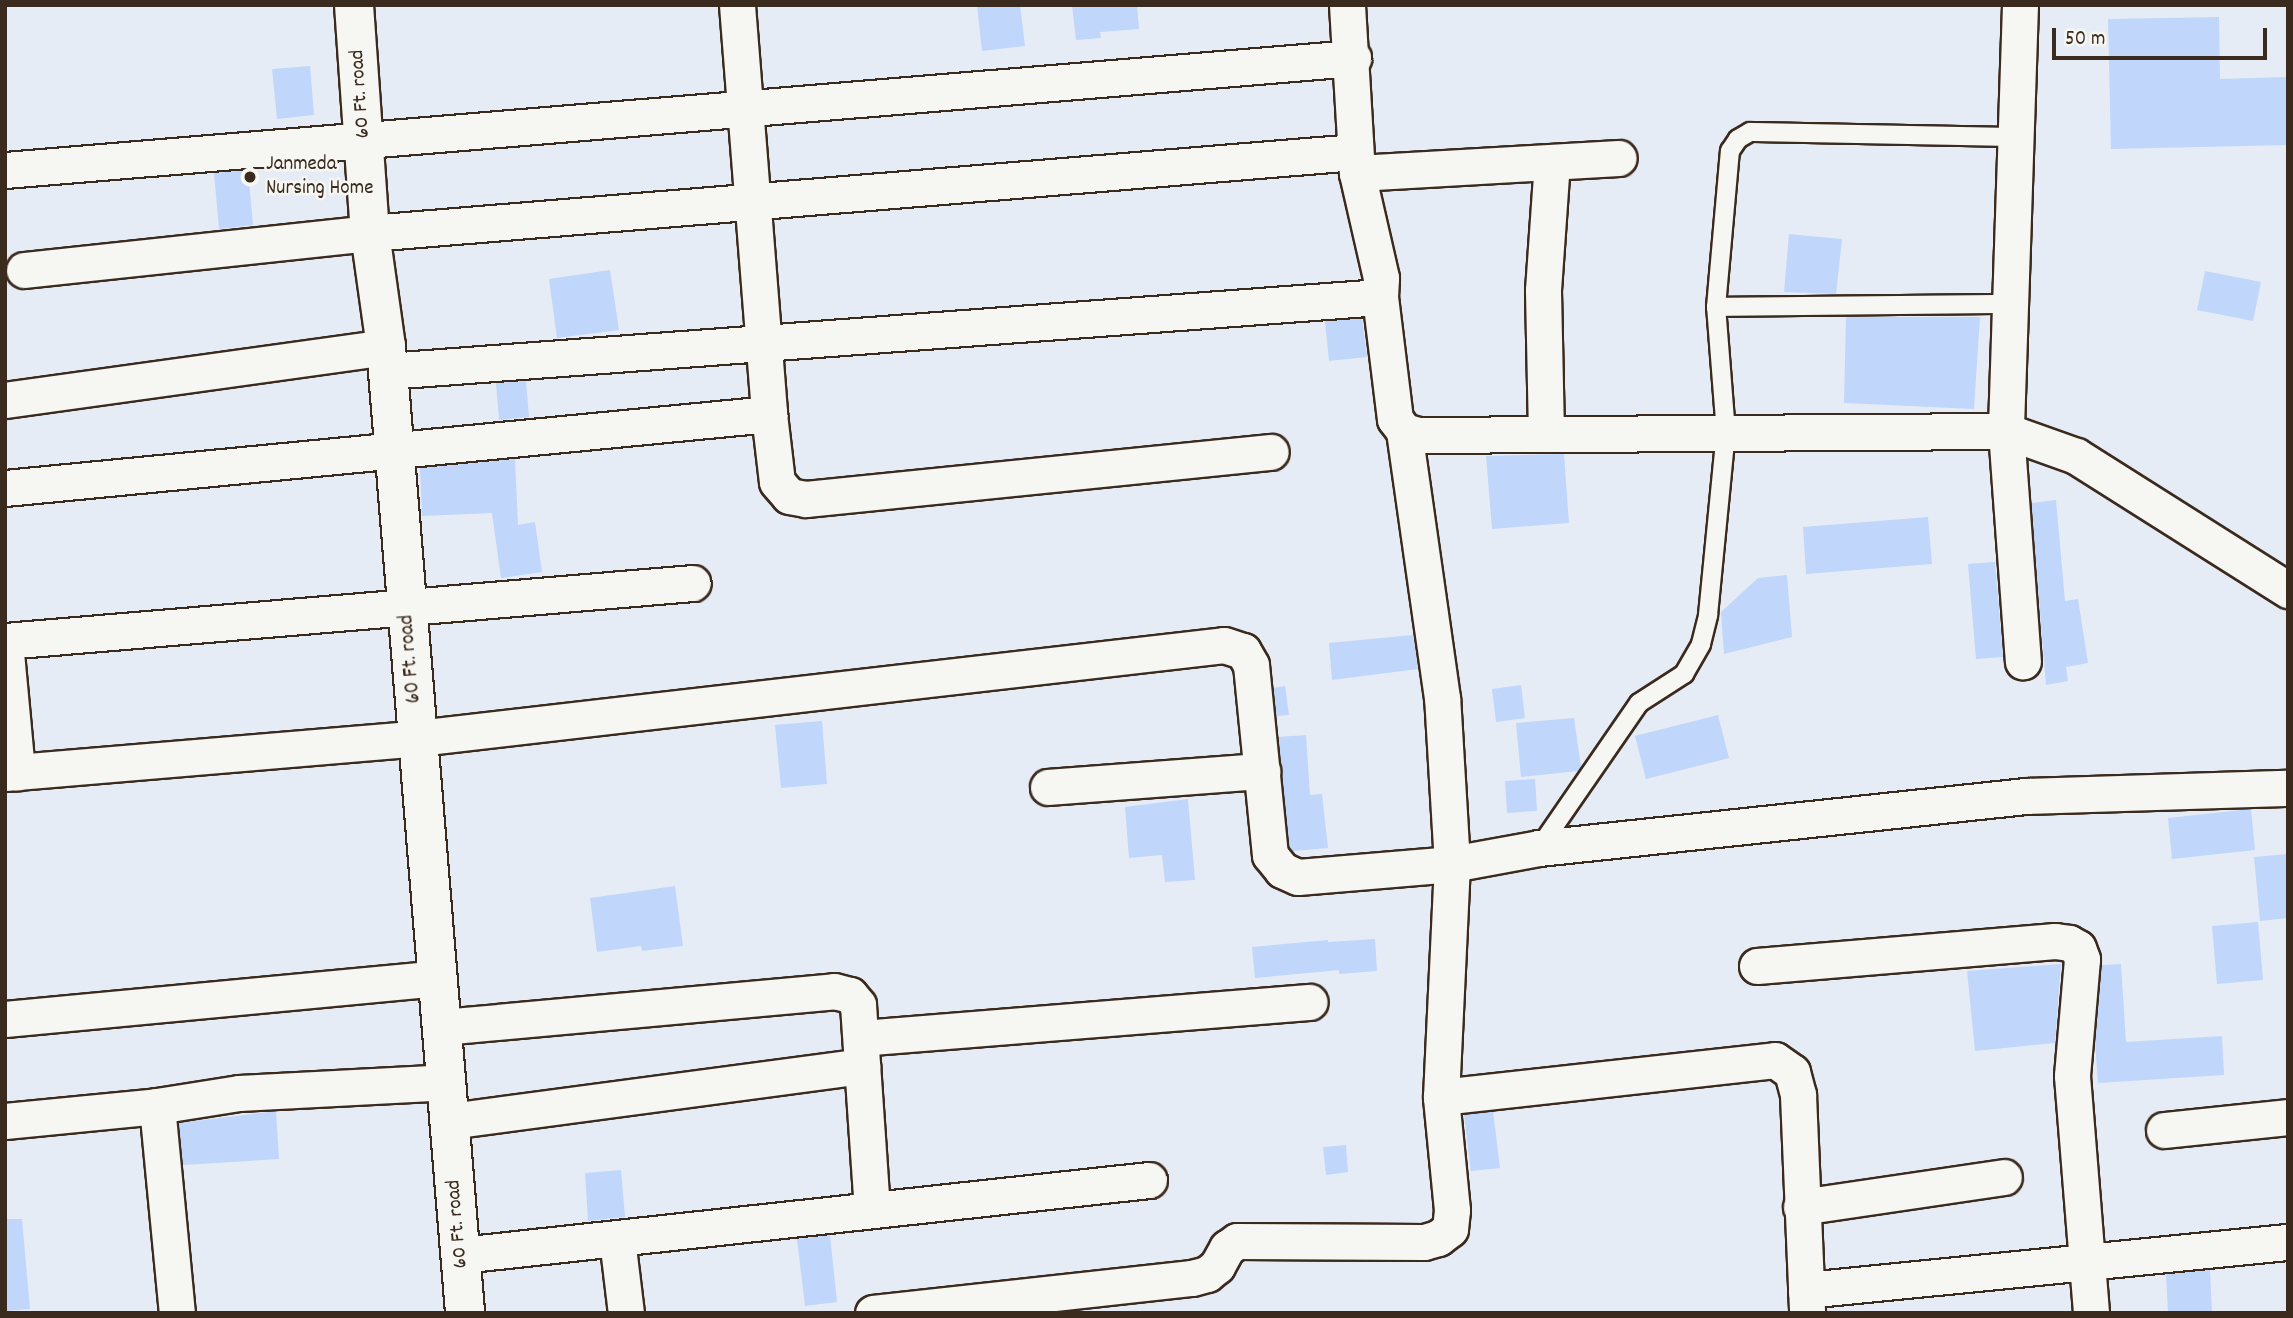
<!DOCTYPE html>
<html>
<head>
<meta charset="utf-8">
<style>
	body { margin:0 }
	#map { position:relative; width:2293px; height:1318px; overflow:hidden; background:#e6ecf5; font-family:Dekko,sans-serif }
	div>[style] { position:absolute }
	.building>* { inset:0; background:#c0d6fb }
	.roads { filter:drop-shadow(2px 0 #3b2a1e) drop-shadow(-2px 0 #3b2a1e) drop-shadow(0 2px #3b2a1e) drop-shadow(0 -2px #3b2a1e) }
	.lane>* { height:18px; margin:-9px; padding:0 9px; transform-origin:9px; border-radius:9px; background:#f6f6f2 }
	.street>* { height:35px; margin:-17.5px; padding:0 17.5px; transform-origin:17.5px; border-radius:17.5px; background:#f6f6f2 }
	.secondary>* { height:38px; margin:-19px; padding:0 19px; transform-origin:19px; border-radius:19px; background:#f6f6f2 }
	.dots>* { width:19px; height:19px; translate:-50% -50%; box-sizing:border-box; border:4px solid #f6f6f2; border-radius:50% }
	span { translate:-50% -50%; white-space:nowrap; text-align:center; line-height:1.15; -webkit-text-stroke:5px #f6f6f2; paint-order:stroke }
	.street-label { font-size:21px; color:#3b2a1e }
	.poi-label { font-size:21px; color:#3b2a1e }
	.left { translate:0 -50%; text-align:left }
	.frame { position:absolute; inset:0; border:7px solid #3b2a1e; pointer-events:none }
	.scale { position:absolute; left:2052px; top:28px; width:215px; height:32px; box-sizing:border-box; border:4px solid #3b2a1e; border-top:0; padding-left:9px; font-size:21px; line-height:24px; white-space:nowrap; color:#3b2a1e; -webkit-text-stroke:5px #f6f6f2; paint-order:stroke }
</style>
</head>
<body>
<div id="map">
	<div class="building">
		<div style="clip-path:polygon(977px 5px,1020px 5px,1025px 46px,982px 51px)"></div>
		<div style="clip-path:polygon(1072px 5px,1137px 5px,1139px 29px,1100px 32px,1101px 38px,1076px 40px)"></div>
		<div style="clip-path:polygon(2219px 17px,2220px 79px,2288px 77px,2288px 145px,2111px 149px,2108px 19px)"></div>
		<div style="clip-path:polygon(310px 66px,314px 115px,277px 119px,272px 69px)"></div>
		<div style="clip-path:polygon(248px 170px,253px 225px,219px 229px,214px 173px)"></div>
		<div style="clip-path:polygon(1789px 234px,1842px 239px,1836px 294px,1784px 292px)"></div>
		<div style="clip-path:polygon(610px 270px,619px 330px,557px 338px,549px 279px)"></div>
		<div style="clip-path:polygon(2205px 271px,2261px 282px,2253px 321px,2197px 310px)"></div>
		<div style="clip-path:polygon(1846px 317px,1980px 317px,1974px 409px,1844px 403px)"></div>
		<div style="clip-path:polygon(1362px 318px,1367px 357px,1329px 361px,1325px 321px)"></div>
		<div style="clip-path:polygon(526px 381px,529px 417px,499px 420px,496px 383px)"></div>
		<div style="clip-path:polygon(1564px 454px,1569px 523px,1492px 529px,1486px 456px)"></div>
		<div style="clip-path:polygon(515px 459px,518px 525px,535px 522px,542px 572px,501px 578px,492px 513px,422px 516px,420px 468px)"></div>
		<div style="clip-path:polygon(2056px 500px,2065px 601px,2078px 599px,2088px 663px,2066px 667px,2068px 681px,2046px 685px,2031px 503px)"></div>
		<div style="clip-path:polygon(1928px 517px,1932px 564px,1806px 574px,1803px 527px)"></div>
		<div style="clip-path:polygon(1995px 562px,2003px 657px,1976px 659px,1968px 564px)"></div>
		<div style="clip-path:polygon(1787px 575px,1792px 637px,1724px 654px,1721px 612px,1758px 578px)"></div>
		<div style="clip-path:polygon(1413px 635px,1418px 669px,1332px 680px,1329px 643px)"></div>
		<div style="clip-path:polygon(1521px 685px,1525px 718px,1496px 722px,1492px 689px)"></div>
		<div style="clip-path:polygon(1285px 686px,1289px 715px,1276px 716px,1273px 688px)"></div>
		<div style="clip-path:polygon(1718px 715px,1729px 758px,1646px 779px,1635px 736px)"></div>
		<div style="clip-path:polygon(1574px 718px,1581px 767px,1578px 771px,1521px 777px,1516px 723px)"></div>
		<div style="clip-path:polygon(822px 721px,827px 784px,781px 788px,775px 725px)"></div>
		<div style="clip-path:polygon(1306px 735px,1310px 795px,1322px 794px,1328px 848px,1293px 851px,1289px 847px,1278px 737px)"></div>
		<div style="clip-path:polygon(1535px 779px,1537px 811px,1507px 813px,1505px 781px)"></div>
		<div style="clip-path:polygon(1188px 799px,1195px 880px,1165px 882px,1162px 855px,1129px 858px,1125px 807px)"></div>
		<div style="clip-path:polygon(2251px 809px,2255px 850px,2172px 859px,2168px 818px)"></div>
		<div style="clip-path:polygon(2288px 854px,2288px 918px,2260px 921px,2254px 857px)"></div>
		<div style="clip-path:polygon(675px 886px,683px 946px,642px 951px,641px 946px,597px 952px,590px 898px)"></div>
		<div style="clip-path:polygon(2258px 922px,2263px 980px,2217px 984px,2212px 926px)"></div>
		<div style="clip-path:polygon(1375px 939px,1377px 971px,1339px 974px,1339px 970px,1255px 978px,1252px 947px,1328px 940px,1328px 942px)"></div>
		<div style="clip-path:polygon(2061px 964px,2055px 1043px,1975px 1051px,1967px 971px)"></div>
		<div style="clip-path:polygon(2121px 964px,2126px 1042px,2222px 1036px,2224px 1075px,2098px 1083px,2095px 1040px,2102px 965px)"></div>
		<div style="clip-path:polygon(276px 1111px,279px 1159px,183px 1165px,179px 1123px)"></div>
		<div style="clip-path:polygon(1493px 1111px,1500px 1168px,1471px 1171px,1464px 1115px)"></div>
		<div style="clip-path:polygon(1346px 1145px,1348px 1172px,1326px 1175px,1323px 1147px)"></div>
		<div style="clip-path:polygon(621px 1170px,625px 1217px,588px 1221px,585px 1173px)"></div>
		<div style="clip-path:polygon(5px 1219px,22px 1219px,30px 1309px,5px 1311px)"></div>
		<div style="clip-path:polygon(830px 1235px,837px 1302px,805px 1306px,797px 1239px)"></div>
		<div style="clip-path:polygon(2210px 1270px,2212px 1313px,2168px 1313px,2166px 1274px)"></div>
	</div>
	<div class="roads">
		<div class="lane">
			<div style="left:1716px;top:307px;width:294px;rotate:-0.6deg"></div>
			<div style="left:1539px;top:848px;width:176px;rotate:-55.4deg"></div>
			<div style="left:1639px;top:703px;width:54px;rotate:-32.8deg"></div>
			<div style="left:1684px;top:674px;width:34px;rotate:-60deg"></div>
			<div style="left:1701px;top:644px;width:30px;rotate:-76deg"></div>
			<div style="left:1708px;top:615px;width:183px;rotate:-84.4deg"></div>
			<div style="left:1726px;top:433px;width:126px;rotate:-94.5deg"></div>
			<div style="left:1716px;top:307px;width:157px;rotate:-84.9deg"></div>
			<div style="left:1730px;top:151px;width:14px;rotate:-56deg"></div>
			<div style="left:1738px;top:139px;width:14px;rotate:-30deg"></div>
			<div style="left:1750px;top:132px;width:266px;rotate:1.1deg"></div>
		</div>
		<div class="street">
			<div style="left:737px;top:5px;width:410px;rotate:85.5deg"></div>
			<div style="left:769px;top:414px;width:68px;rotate:83.3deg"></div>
			<div style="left:777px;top:482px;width:18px;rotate:49deg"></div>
			<div style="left:789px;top:496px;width:17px;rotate:10deg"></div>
			<div style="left:806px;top:499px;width:467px;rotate:-5.8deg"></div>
			<div style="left:1347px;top:5px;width:168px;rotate:86.6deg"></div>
			<div style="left:1357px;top:173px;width:108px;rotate:77.1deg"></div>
			<div style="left:1381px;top:278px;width:19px;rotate:93deg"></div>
			<div style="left:1380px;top:297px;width:123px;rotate:83deg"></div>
			<div style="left:1395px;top:419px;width:15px;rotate:53deg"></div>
			<div style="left:1404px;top:431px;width:15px;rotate:16deg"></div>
			<div style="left:1418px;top:435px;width:588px;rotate:-0.39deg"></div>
			<div style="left:2006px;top:431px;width:74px;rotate:19.7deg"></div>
			<div style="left:2076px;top:456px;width:251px;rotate:32.3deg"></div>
			<div style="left:2020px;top:5px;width:426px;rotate:91.9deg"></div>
			<div style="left:2006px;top:431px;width:231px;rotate:85.8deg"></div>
			<div style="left:5px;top:170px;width:1353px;rotate:-4.75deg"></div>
			<div style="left:1357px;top:173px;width:262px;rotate:-3.3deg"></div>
			<div style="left:24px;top:270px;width:348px;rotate:-6.1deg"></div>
			<div style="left:370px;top:233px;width:988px;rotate:-4.7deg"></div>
			<div style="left:387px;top:371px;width:996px;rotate:-4.26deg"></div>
			<div style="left:5px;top:400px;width:385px;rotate:-7.9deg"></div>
			<div style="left:1546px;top:434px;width:144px;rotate:-91.2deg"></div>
			<div style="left:1543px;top:290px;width:128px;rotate:-86deg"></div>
			<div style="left:5px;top:488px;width:768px;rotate:-5.53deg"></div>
			<div style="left:5px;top:641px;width:690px;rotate:-4.82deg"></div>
			<div style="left:5px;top:642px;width:131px;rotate:84.7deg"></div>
			<div style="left:5px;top:773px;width:414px;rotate:-4.8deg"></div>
			<div style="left:418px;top:738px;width:811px;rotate:-6.58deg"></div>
			<div style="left:1224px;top:645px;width:20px;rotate:18deg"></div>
			<div style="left:1243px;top:651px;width:16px;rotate:60deg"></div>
			<div style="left:1251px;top:665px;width:191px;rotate:84.3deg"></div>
			<div style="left:1270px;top:855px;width:19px;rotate:51deg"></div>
			<div style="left:1282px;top:870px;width:17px;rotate:24deg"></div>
			<div style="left:1298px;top:877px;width:155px;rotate:-4.8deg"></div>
			<div style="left:1452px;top:864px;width:88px;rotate:-10.4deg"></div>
			<div style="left:1539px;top:848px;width:491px;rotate:-6.1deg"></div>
			<div style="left:2027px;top:796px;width:261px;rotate:-1.8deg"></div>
			<div style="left:1048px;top:787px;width:215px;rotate:-4.3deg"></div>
			<div style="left:1757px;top:966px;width:299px;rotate:-4.8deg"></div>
			<div style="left:2055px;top:941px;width:14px;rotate:8deg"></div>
			<div style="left:2069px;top:943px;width:10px;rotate:29deg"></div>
			<div style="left:2078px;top:948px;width:12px;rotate:70deg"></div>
			<div style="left:2082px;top:959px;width:117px;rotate:94.9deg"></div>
			<div style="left:2072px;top:1076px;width:238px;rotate:85.4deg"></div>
			<div style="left:5px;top:1019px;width:435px;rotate:-5.4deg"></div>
			<div style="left:442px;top:1027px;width:394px;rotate:-5.2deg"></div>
			<div style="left:834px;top:991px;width:16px;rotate:14deg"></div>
			<div style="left:850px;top:995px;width:13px;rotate:51deg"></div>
			<div style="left:858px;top:1005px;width:203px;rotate:86.1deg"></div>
			<div style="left:861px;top:1038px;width:450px;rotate:-4.6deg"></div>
			<div style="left:1441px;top:1097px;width:336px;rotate:-6.3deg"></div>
			<div style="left:1775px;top:1060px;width:21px;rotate:35deg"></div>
			<div style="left:1792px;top:1072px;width:24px;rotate:75deg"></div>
			<div style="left:1798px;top:1095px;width:218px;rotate:87.6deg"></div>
			<div style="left:157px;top:1106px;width:208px;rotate:84.5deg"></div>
			<div style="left:5px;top:1121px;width:153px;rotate:-5.6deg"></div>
			<div style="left:157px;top:1106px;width:83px;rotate:-9deg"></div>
			<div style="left:239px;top:1093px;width:207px;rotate:-3deg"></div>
			<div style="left:450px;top:1121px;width:416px;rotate:-7.6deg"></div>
			<div style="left:2164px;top:1130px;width:125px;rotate:-6deg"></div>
			<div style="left:1801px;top:1207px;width:205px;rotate:-8.4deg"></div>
			<div style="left:617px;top:1239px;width:75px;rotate:83.1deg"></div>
			<div style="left:461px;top:1255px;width:692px;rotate:-6.22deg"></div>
			<div style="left:1806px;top:1290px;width:484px;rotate:-5.7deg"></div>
			<div style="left:873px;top:1313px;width:321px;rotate:-6.3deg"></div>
			<div style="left:1192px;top:1278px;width:16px;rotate:-15deg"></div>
			<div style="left:1207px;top:1274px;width:13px;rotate:-39deg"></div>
			<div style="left:1217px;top:1266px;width:21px;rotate:-61deg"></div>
			<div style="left:1227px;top:1248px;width:12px;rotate:-35deg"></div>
			<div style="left:1237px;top:1241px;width:187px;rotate:0.3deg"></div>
			<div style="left:1424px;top:1242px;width:15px;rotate:-16deg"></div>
			<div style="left:1438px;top:1238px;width:15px;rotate:-37deg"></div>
			<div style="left:1450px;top:1229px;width:19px;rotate:-84deg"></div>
			<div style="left:1452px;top:1210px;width:114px;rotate:-95.6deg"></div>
			<div style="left:1441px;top:1097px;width:233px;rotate:-87.3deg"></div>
			<div style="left:1452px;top:864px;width:166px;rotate:-93.4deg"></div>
			<div style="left:1442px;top:698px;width:270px;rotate:-98.1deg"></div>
		</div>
		<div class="secondary">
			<div style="left:354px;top:5px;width:229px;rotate:86deg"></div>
			<div style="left:370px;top:233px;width:115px;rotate:82deg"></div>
			<div style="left:386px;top:347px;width:969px;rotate:85.32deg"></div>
		</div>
	</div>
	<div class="dots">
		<div style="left:250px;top:177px;background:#3b2a1e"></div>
	</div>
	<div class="street-label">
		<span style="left:361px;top:94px;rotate:-94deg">60 Ft. road</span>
		<span style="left:411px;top:659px;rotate:-95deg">60 Ft. road</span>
		<span style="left:458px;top:1224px;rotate:-95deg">60 Ft. road</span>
	</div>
	<div class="poi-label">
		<span class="left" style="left:266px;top:177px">Janmeda<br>Nursing Home</span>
	</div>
	<div class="frame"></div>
	<div class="scale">50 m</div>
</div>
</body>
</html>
